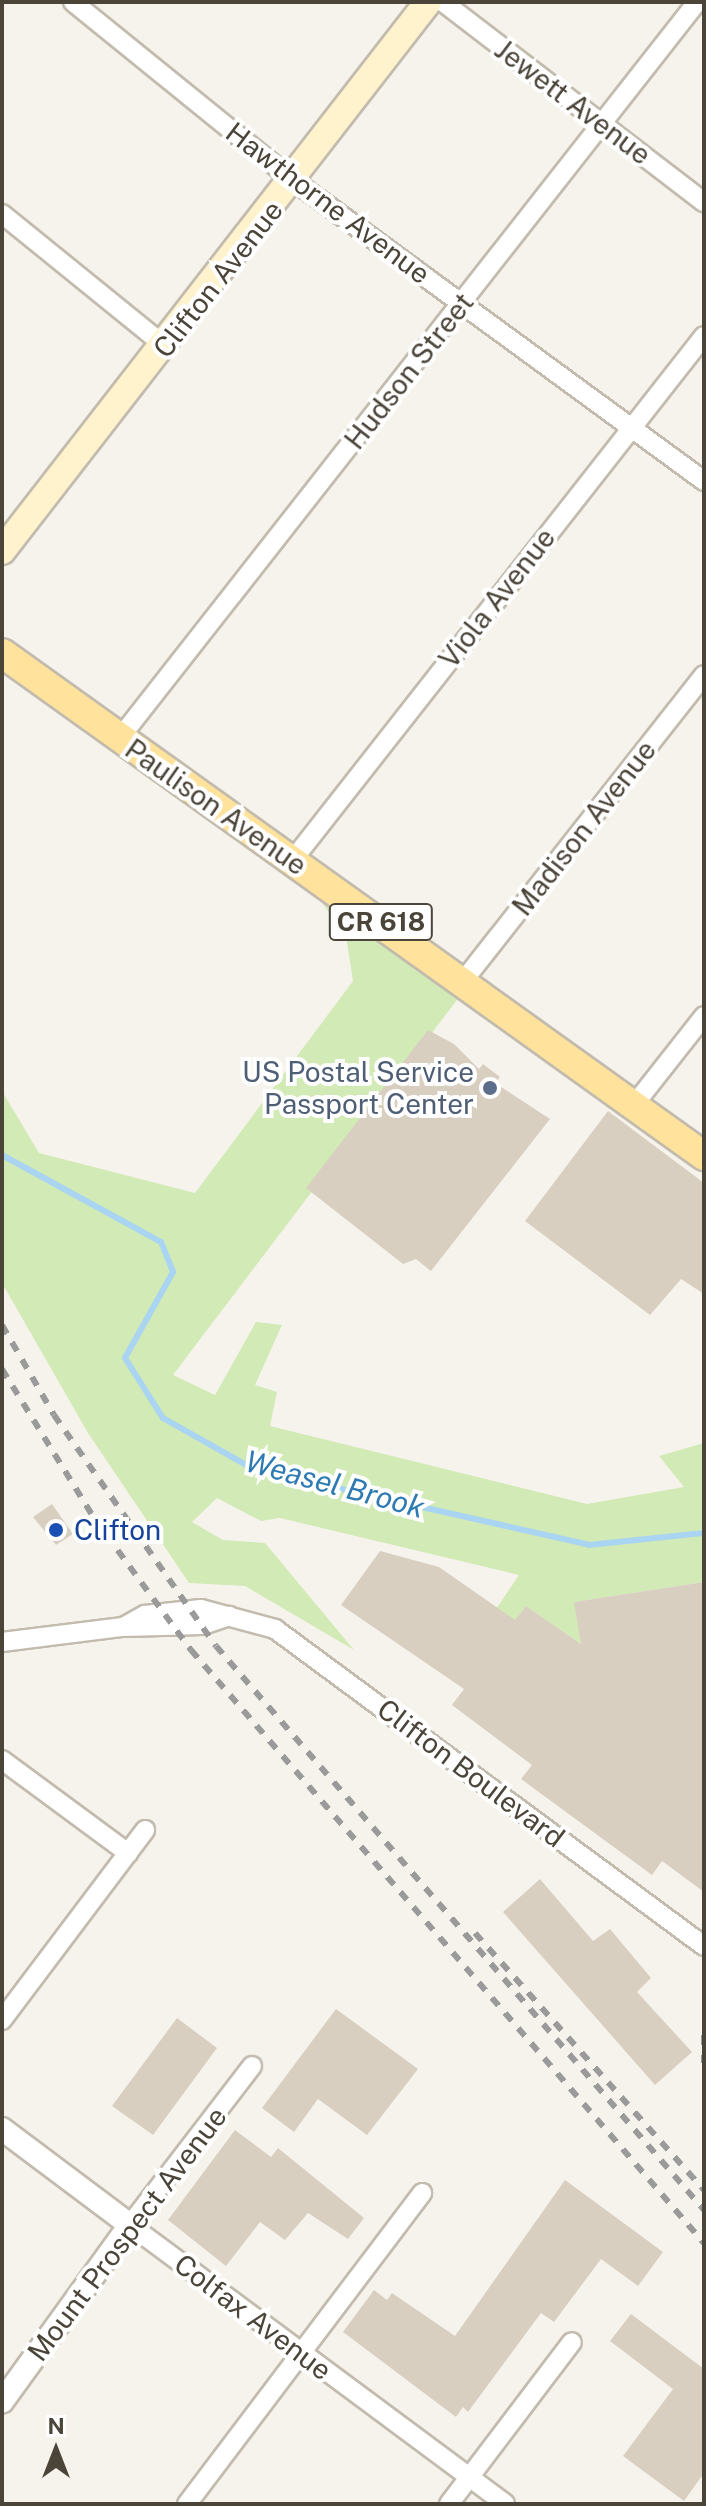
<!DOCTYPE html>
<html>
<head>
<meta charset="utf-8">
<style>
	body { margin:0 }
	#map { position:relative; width:706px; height:2506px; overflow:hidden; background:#f6f3ec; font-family:"Public Sans",sans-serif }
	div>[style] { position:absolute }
	.green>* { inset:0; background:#d2eab5 }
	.stream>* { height:6px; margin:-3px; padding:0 3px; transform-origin:3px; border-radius:3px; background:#a9d4f2 }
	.building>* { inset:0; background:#d8cfc1 }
	.roads { filter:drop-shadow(2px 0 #c2bbae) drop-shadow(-2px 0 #c2bbae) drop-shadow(0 2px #c2bbae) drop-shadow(0 -2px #c2bbae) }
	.minor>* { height:18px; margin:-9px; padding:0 9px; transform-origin:9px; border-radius:9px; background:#fff }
	.tertiary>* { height:22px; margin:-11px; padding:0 11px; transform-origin:11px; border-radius:11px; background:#fff }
	.secondary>* { height:26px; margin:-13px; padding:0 13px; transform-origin:13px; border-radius:13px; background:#fff3cd }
	.primary>* { height:28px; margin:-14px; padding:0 14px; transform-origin:14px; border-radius:14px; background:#ffe39c }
	.rail>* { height:6px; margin-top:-3px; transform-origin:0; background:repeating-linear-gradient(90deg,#9a9a9a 0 10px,transparent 0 20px) }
	.dots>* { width:22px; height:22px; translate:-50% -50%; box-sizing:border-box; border:4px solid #fff; border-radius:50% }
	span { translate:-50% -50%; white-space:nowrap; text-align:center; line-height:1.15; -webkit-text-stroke:8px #fff; paint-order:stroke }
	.shield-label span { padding:2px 6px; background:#fff; border:2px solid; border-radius:6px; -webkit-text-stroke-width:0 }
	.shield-label { font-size:26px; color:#4b4439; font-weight:700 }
	.street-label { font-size:28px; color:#4b4439 }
	.service-label { font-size:28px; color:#4e5e75 }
	.right { translate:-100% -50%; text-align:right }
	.transit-label { font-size:28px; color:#164399 }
	.left { translate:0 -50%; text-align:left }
	.water-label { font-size:30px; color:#2e7ab2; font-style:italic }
	.frame { position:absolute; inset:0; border:4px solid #4b4439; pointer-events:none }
	.north { position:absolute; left:16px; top:2410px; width:80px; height:80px; -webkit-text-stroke:6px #fff; paint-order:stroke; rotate:0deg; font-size:22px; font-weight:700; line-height:32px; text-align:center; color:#4b4439 }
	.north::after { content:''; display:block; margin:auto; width:28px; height:36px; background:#4b4439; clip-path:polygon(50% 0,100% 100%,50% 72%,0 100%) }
</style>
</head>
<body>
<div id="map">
	<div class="green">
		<div style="clip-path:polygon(292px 861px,469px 984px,173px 1375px,215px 1395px,256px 1322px,282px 1325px,255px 1385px,277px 1392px,270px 1426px,587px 1504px,684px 1487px,659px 1456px,704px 1443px,704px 1582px,575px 1602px,581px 1644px,526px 1606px,504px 1635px,486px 1624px,519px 1575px,280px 1518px,261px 1521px,217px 1498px,192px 1522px,223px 1540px,265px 1543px,354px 1650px,245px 1586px,189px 1583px,88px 1433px,2px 1283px,2px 1091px,39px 1153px,195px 1193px,353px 981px,346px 936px)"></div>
	</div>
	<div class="stream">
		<div style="left:2px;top:1155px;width:181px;rotate:28.7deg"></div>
		<div style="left:161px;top:1242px;width:32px;rotate:68deg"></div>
		<div style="left:173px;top:1272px;width:98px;rotate:119.2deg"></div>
		<div style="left:125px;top:1358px;width:71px;rotate:57.7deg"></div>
		<div style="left:163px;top:1418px;width:103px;rotate:29.5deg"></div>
		<div style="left:253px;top:1469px;width:344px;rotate:12.7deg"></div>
		<div style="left:589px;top:1545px;width:116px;rotate:-6deg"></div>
	</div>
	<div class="building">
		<div style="clip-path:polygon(428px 1030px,454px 1044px,479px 1069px,483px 1064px,500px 1077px,495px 1083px,550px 1119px,431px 1271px,416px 1259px,403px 1264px,306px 1188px)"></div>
		<div style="clip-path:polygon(608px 1111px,704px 1183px,704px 1294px,681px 1279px,650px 1315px,525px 1221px)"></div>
		<div style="clip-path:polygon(52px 1504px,73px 1534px,56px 1545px,33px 1517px)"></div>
		<div style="clip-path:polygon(380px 1551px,439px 1567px,515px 1620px,526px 1606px,581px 1644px,574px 1602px,704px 1582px,704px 1892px,662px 1861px,652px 1875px,521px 1779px,532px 1765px,452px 1705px,464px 1689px,341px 1605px)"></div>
		<div style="clip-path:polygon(540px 1879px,593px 1941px,610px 1929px,651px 1978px,637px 1992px,692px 2052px,655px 2085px,503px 1912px)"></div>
		<div style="clip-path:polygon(336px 2009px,418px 2069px,367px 2135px,318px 2099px,294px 2132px,262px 2108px)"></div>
		<div style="clip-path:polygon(177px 2018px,217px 2048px,153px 2135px,112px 2106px)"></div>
		<div style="clip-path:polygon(235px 2130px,271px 2157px,278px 2148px,364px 2218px,348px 2239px,308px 2213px,285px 2240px,260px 2222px,226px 2266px,168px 2220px)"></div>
		<div style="clip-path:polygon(565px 2180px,663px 2252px,638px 2286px,601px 2259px,554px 2322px,541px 2313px,468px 2412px,463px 2407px,456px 2417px,343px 2332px,374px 2290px,387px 2300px,392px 2293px,455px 2336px)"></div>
		<div style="clip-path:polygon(631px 2314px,704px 2369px,704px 2473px,684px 2501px,623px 2456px,673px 2389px,610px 2341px)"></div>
	</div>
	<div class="roads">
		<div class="minor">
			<div style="left:73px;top:2px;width:284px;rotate:39deg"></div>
			<div style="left:294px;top:181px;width:508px;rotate:36.19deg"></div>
			<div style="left:443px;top:2px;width:329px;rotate:37.5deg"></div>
			<div style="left:2px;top:214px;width:211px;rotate:39deg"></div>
			<div style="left:119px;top:739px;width:937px;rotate:-51.89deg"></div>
			<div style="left:292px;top:861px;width:667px;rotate:-51.88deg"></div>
			<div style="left:464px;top:980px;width:388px;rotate:-51.8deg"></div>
			<div style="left:634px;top:1105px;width:113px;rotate:-51.8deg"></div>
			<div style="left:123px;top:1627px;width:25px;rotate:-29deg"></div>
			<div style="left:145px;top:1615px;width:56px;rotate:-6.1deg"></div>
			<div style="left:201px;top:1609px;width:77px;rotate:15.1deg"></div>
			<div style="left:275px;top:1629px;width:533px;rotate:36.46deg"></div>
			<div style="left:2px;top:1642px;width:122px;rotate:-7.1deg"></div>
			<div style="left:123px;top:1627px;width:80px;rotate:-1.4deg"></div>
			<div style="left:203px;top:1625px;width:28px;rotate:-19deg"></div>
			<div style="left:2px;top:1760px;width:157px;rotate:36.4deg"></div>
			<div style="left:2px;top:2020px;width:238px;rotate:-53deg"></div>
			<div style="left:252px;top:2066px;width:200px;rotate:127.5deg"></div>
			<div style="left:130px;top:2225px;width:467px;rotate:36.6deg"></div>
			<div style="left:187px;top:2504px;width:390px;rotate:-52.9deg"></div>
			<div style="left:449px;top:2504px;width:203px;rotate:-52.8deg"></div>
		</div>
		<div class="tertiary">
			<div style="left:2px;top:2129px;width:160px;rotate:36.9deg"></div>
			<div style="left:130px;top:2225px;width:218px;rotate:125.9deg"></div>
		</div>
		<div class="secondary">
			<div style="left:2px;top:551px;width:695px;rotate:-52.19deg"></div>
		</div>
		<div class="primary">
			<div style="left:2px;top:653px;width:864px;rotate:35.62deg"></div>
		</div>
	</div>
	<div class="rail">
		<div style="left:2px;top:1325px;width:104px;rotate:60deg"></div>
		<div style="left:54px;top:1415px;width:282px;rotate:55deg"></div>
		<div style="left:216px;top:1646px;width:746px;rotate:49.13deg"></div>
		<div style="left:2px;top:1369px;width:175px;rotate:58.3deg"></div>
		<div style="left:94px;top:1518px;width:164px;rotate:53.7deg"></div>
		<div style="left:191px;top:1650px;width:784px;rotate:49.14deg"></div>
		<div style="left:475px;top:1933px;width:344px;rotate:48.3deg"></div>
		<div style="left:704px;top:2035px;width:28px;rotate:90deg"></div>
	</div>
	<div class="dots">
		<div style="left:490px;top:1088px;background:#5c6f8a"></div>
		<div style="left:56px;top:1530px;background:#1a4fb4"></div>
	</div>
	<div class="shield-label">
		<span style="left:381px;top:922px">CR 618</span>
	</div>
	<div class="street-label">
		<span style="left:573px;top:102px;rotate:37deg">Jewett Avenue</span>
		<span style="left:328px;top:203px;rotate:37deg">Hawthorne Avenue</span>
		<span style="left:218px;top:279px;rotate:-52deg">Clifton Avenue</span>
		<span style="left:409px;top:371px;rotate:-52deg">Hudson Street</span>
		<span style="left:497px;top:598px;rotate:-52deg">Viola Avenue</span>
		<span style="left:216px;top:807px;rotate:35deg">Paulison Avenue</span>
		<span style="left:584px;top:828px;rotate:-52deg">Madison Avenue</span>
		<span style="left:471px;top:1773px;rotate:37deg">Clifton Boulevard</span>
		<span style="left:127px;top:2234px;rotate:-53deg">Mount Prospect Avenue</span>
		<span style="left:253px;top:2317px;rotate:37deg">Colfax Avenue</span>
	</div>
	<div class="service-label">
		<span class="right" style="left:474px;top:1088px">US Postal Service<br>Passport Center</span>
	</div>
	<div class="transit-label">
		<span class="left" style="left:74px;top:1530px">Clifton</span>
	</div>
	<div class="water-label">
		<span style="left:335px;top:1484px;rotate:15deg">Weasel Brook</span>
	</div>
	<div class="frame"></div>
	<div class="north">N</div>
</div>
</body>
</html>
